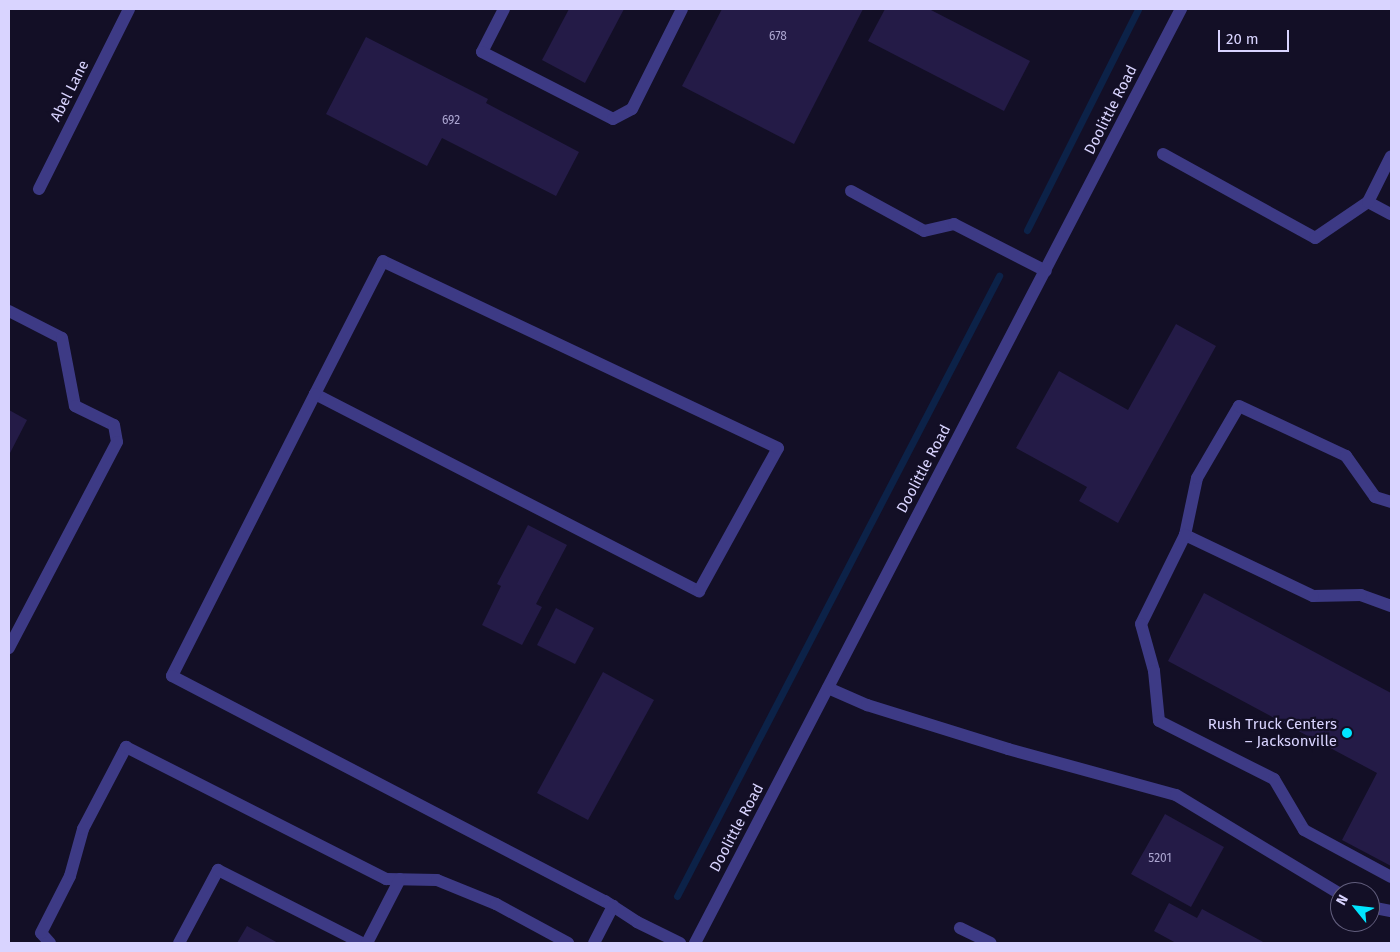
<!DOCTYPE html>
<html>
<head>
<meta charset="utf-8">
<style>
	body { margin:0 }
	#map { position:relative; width:1400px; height:952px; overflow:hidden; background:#130f26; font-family:"Fira Sans",sans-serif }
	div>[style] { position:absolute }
	.stream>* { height:7px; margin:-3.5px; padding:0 3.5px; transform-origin:3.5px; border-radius:3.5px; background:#0c2248 }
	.building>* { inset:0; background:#241b47 }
	.lane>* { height:12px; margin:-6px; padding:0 6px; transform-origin:6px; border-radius:6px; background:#3d3a85 }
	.street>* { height:12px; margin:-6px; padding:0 6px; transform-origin:6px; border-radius:6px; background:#3d3a85 }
	.dots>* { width:14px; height:14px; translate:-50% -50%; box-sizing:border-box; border:2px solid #130f26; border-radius:50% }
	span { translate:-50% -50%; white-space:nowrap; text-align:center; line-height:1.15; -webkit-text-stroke:4.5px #130f26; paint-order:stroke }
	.number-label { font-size:12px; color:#aca6d1 }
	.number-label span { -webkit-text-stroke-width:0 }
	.street-label { font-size:15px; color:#d9d4ff }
	.poi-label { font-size:15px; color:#d9d4ff }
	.right { translate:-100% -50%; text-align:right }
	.frame { position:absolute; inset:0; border:10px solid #d9d4ff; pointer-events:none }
	.north { position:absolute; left:1330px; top:882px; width:50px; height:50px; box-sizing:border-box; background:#130f26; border:1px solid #625e7d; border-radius:50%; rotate:299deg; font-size:14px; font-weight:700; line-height:20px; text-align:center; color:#d9d4ff }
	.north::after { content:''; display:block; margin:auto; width:18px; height:22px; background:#00e5ff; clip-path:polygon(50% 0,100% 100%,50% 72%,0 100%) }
	.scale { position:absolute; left:1218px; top:30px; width:71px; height:22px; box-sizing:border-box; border:2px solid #d9d4ff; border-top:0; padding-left:6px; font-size:15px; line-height:18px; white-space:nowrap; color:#d9d4ff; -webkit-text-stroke:4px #130f26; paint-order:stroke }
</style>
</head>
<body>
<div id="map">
	<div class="stream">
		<div style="left:1027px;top:230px;width:247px;rotate:-63.3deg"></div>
		<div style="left:677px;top:896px;width:699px;rotate:-62.55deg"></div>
	</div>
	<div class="building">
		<div style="clip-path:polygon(569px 9px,624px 9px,585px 83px,542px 60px)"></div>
		<div style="clip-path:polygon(722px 9px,863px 9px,794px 144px,682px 86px)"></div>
		<div style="clip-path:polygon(885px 9px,929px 9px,1030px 61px,1004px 111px,868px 41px)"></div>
		<div style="clip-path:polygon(366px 37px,488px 99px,486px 103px,579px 152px,556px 196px,442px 138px,427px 166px,326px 114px)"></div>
		<div style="clip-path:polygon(1176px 324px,1216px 346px,1118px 523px,1079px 501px,1087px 487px,1016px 448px,1059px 371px,1128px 410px)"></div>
		<div style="clip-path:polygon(9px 410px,27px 420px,9px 455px)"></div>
		<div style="clip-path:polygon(528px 525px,567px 545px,536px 604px,542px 607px,522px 645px,482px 625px,501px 586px,497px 584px)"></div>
		<div style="clip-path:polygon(1204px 593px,1391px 693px,1391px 866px,1342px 840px,1377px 773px,1168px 661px)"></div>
		<div style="clip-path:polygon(556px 608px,594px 628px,575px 664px,537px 645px)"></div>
		<div style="clip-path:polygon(603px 672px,654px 700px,588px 820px,537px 793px)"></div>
		<div style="clip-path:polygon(1165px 814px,1224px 847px,1191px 907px,1131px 874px)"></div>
		<div style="clip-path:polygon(1169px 903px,1197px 918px,1202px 909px,1265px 943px,1176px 943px,1154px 931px)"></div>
		<div style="clip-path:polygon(247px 926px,278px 943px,237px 943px)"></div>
	</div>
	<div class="lane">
		<div style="left:504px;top:9px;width:48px;rotate:117.1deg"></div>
		<div style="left:482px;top:52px;width:147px;rotate:27.1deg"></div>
		<div style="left:613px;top:119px;width:21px;rotate:-28deg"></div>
		<div style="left:632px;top:109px;width:112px;rotate:-63.4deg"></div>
		<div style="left:1163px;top:154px;width:174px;rotate:28.9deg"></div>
		<div style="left:1315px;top:238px;width:64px;rotate:-34.2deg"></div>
		<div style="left:1368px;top:202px;width:26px;rotate:28deg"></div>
		<div style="left:851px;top:191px;width:83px;rotate:28.7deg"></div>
		<div style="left:924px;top:231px;width:31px;rotate:-13deg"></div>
		<div style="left:954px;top:224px;width:103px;rotate:27.1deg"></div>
		<div style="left:1368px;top:202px;width:51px;rotate:-63.4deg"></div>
		<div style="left:9px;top:311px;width:59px;rotate:27deg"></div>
		<div style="left:62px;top:338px;width:69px;rotate:79.2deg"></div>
		<div style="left:75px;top:406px;width:43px;rotate:26deg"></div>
		<div style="left:114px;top:425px;width:17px;rotate:80deg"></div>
		<div style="left:117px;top:442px;width:233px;rotate:117.7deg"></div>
		<div style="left:315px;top:394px;width:432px;rotate:27.2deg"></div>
		<div style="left:699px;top:591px;width:163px;rotate:-61.1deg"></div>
		<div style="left:778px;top:448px;width:437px;rotate:-154.7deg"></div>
		<div style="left:383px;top:261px;width:149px;rotate:117.1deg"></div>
		<div style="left:315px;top:394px;width:316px;rotate:116.9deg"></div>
		<div style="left:172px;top:676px;width:488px;rotate:27.5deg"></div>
		<div style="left:605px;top:901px;width:38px;rotate:33deg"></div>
		<div style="left:637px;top:922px;width:48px;rotate:26deg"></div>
		<div style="left:1185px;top:535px;width:58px;rotate:-78.1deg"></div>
		<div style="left:1197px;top:478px;width:83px;rotate:-59.7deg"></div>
		<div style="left:1239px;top:406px;width:118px;rotate:25deg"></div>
		<div style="left:1346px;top:456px;width:50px;rotate:54.7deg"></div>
		<div style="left:1375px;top:497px;width:17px;rotate:17deg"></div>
		<div style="left:1391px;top:606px;width:32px;rotate:-160deg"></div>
		<div style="left:1361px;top:595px;width:48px;rotate:178.8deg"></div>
		<div style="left:1313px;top:596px;width:142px;rotate:-154.5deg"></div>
		<div style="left:1185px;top:535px;width:99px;rotate:116.3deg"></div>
		<div style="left:1141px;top:624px;width:49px;rotate:74.5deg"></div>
		<div style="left:1154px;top:671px;width:50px;rotate:84.3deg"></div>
		<div style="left:1159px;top:721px;width:129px;rotate:26.8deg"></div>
		<div style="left:1274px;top:779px;width:59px;rotate:59.5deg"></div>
		<div style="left:1304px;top:830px;width:99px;rotate:28.4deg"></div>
		<div style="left:828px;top:688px;width:43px;rotate:23.6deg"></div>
		<div style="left:867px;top:705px;width:148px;rotate:17.3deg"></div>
		<div style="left:1008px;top:749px;width:174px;rotate:15.3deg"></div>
		<div style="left:1176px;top:795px;width:192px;rotate:31.1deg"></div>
		<div style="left:1370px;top:907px;width:21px;rotate:11deg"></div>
		<div style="left:960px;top:928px;width:34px;rotate:26deg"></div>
		<div style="left:50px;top:943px;width:13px;rotate:-132deg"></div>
		<div style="left:41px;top:933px;width:64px;rotate:-63deg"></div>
		<div style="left:70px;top:876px;width:49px;rotate:-74.5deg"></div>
		<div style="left:83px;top:829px;width:93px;rotate:-62.3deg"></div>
		<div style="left:126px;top:747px;width:292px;rotate:26.9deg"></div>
		<div style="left:386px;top:879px;width:51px;rotate:1.1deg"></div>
		<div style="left:437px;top:880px;width:64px;rotate:22.1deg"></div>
		<div style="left:496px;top:904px;width:82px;rotate:28.4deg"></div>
		<div style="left:179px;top:943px;width:83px;rotate:-61.9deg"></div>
		<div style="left:218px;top:870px;width:161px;rotate:26.9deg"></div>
		<div style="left:367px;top:943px;width:72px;rotate:-62.7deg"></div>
		<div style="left:594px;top:943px;width:42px;rotate:-62.8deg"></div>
	</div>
	<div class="street">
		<div style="left:39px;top:189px;width:201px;rotate:-63.4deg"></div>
		<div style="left:695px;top:943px;width:1053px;rotate:-62.51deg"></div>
	</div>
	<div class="dots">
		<div style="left:1347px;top:733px;background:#00e5ff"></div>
	</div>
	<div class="number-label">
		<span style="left:778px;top:37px">678</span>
		<span style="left:451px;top:121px">692</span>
		<span style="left:1160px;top:859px">5201</span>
	</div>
	<div class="street-label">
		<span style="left:70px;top:91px;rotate:-63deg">Abel Lane</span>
		<span style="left:1111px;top:110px;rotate:-63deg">Doolittle Road</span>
		<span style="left:924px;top:469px;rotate:-62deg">Doolittle Road</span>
		<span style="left:737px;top:828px;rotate:-62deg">Doolittle Road</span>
	</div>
	<div class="poi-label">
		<span class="right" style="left:1337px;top:733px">Rush Truck Centers<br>– Jacksonville</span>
	</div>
	<div class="frame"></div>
	<div class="north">N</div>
	<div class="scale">20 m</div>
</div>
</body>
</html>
